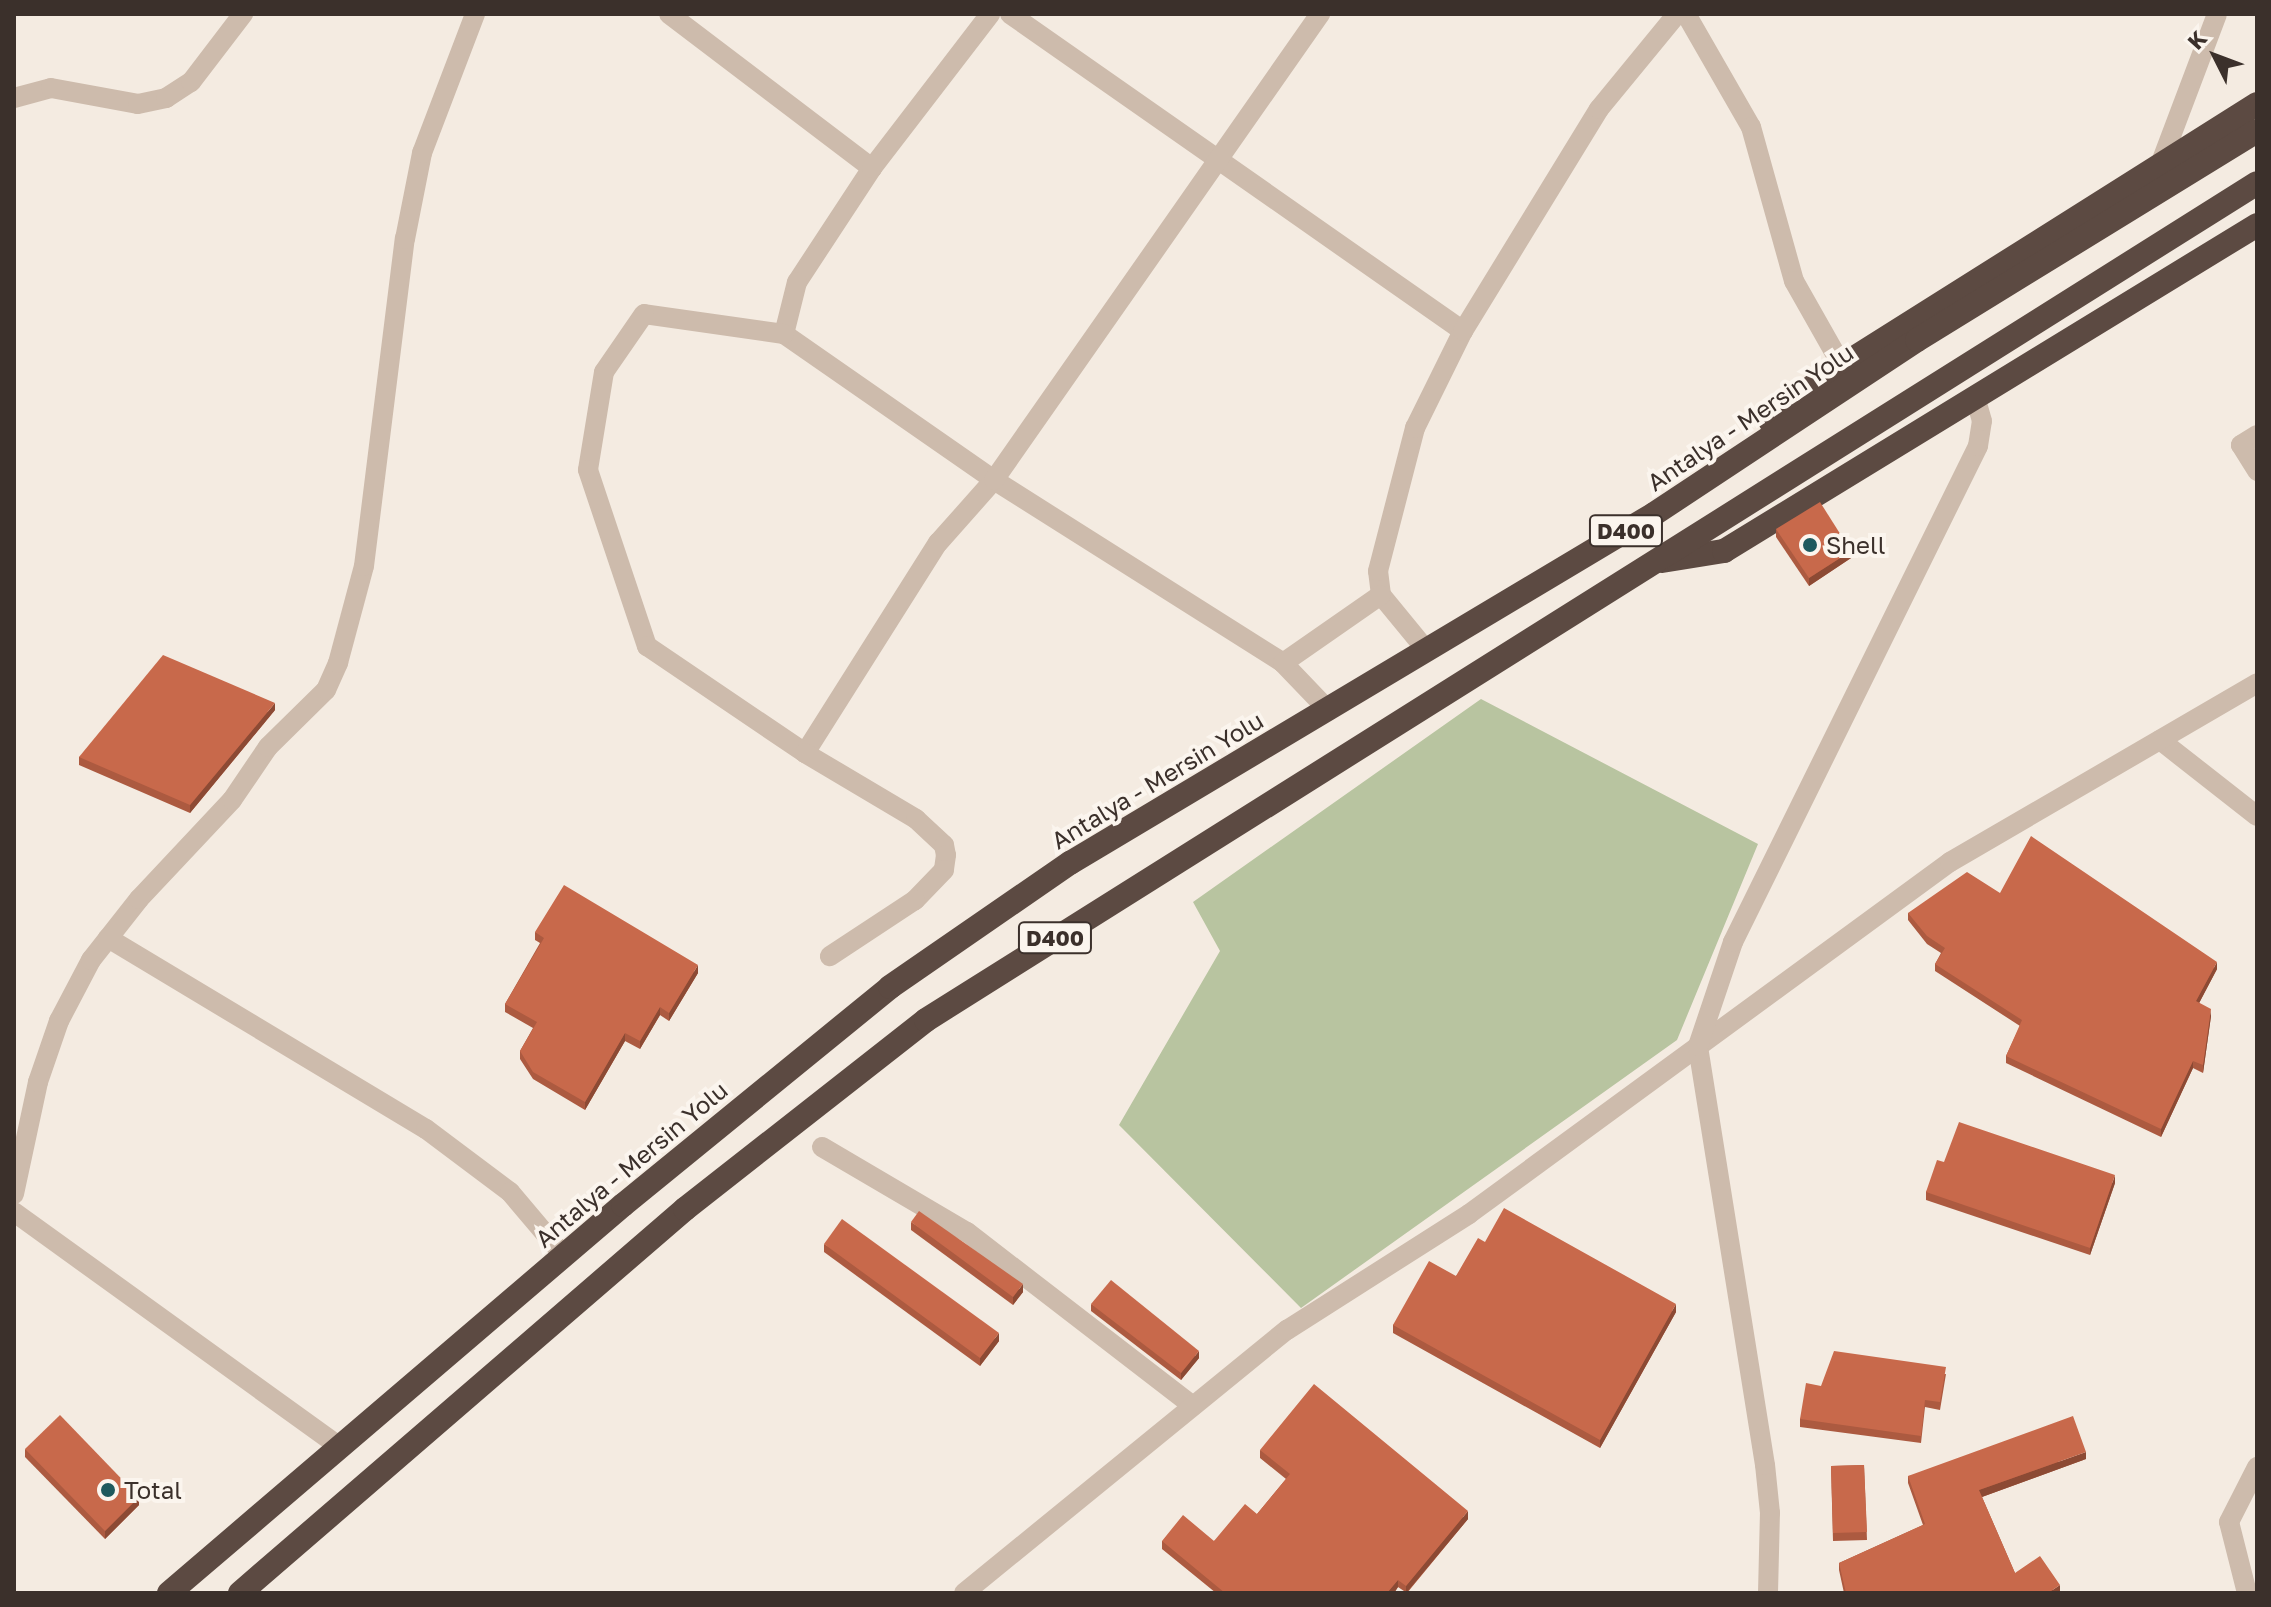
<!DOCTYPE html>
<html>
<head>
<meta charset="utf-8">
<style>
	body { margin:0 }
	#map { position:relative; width:2271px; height:1607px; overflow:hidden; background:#f4ebe1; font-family:"Golos Text",sans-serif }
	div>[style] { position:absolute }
	.green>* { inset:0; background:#b8c4a0 }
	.minor>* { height:20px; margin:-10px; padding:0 10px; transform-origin:10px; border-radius:10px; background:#cdbbac }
	.highway>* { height:24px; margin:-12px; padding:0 12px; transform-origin:12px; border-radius:12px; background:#5c4a42 }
	.wall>* { inset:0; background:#ac5a40 }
	.shaded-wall>* { inset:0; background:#8c4a34 }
	.building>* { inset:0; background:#c8694b }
	.dots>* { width:22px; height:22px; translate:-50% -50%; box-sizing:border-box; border:4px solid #fbf5ee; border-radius:50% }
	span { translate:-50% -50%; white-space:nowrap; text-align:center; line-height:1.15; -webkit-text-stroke:8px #fbf5ee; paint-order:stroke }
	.shield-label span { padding:2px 6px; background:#fbf5ee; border:2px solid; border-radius:6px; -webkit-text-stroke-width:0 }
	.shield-label { font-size:22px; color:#3b302b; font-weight:700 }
	.street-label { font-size:24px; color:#3b302b }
	.poi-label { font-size:24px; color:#3b302b }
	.left { translate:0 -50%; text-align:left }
	.frame { position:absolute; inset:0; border:16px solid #3b302b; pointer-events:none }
	.north { position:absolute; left:2175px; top:16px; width:80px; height:80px; -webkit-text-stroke:6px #fbf5ee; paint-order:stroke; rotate:312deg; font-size:22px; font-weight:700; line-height:32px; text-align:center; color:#3b302b }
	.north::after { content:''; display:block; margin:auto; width:28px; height:36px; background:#3b302b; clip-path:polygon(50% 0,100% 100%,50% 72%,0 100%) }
</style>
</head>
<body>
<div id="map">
	<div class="green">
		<div style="clip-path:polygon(1481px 699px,1758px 844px,1677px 1040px,1301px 1308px,1119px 1125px,1220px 951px,1193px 902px)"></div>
	</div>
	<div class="minor">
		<div style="left:669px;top:14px;width:255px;rotate:37.2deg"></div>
		<div style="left:872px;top:168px;width:136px;rotate:123.3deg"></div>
		<div style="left:797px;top:282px;width:54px;rotate:104deg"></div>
		<div style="left:784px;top:334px;width:256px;rotate:34.8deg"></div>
		<div style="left:994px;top:480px;width:342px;rotate:32.3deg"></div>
		<div style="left:1283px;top:663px;width:66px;rotate:46.2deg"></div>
		<div style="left:1010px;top:14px;width:553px;rotate:34.98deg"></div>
		<div style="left:1686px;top:14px;width:130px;rotate:60.1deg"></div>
		<div style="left:1751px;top:127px;width:160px;rotate:74.4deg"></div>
		<div style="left:1794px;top:281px;width:98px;rotate:60.5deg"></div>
		<div style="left:14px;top:98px;width:38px;rotate:-15deg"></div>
		<div style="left:51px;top:88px;width:88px;rotate:10.4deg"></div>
		<div style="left:138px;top:104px;width:29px;rotate:-12deg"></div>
		<div style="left:166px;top:98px;width:30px;rotate:-33deg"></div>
		<div style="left:191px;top:82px;width:86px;rotate:-52.6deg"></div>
		<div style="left:2160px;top:165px;width:161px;rotate:-69.3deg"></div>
		<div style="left:872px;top:168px;width:194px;rotate:-52.5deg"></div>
		<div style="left:784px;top:334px;width:141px;rotate:-171.9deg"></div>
		<div style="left:644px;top:314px;width:70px;rotate:124.6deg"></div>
		<div style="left:604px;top:372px;width:99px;rotate:99.3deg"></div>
		<div style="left:588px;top:470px;width:186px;rotate:71.5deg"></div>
		<div style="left:647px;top:646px;width:191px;rotate:34.1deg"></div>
		<div style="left:805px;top:753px;width:249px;rotate:-57.7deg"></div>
		<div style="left:938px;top:543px;width:84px;rotate:-48.4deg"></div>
		<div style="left:994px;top:480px;width:569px;rotate:-55.02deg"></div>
		<div style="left:2257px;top:435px;width:19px;rotate:148deg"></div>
		<div style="left:2241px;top:445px;width:31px;rotate:58deg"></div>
		<div style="left:1427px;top:651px;width:72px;rotate:-129.4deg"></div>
		<div style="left:1381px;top:595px;width:24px;rotate:-97deg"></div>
		<div style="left:1378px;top:571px;width:148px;rotate:-75.5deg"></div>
		<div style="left:1415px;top:428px;width:108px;rotate:-63.7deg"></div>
		<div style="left:1463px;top:331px;width:260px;rotate:-58.5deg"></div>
		<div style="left:1599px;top:109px;width:123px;rotate:-50.6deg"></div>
		<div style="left:1283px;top:663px;width:119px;rotate:-34.8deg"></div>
		<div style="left:2160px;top:740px;width:123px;rotate:38.1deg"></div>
		<div style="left:805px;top:753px;width:129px;rotate:30.7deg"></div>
		<div style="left:916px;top:819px;width:38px;rotate:43deg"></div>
		<div style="left:944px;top:845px;width:10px;rotate:79deg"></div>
		<div style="left:946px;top:855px;width:15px;rotate:98deg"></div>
		<div style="left:944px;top:870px;width:42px;rotate:134deg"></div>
		<div style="left:915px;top:900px;width:102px;rotate:146.6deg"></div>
		<div style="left:108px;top:938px;width:371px;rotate:31deg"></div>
		<div style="left:426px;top:1129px;width:105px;rotate:36.9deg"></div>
		<div style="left:510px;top:1192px;width:84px;rotate:49.8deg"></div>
		<div style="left:822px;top:1147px;width:168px;rotate:30.4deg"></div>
		<div style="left:967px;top:1232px;width:285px;rotate:37.6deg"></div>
		<div style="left:14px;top:1194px;width:115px;rotate:-77.9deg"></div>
		<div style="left:38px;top:1082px;width:65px;rotate:-71deg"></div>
		<div style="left:59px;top:1021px;width:69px;rotate:-62.3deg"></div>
		<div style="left:91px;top:960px;width:78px;rotate:-51.8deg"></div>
		<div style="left:139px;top:899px;width:136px;rotate:-46.8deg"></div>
		<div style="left:232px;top:800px;width:64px;rotate:-55.8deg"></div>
		<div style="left:268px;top:747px;width:81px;rotate:-44.5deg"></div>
		<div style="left:326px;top:690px;width:30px;rotate:-66deg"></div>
		<div style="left:338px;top:663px;width:100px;rotate:-75deg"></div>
		<div style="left:364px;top:566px;width:330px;rotate:-82.9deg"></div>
		<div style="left:405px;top:239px;width:88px;rotate:-78.8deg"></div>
		<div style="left:422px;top:153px;width:149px;rotate:-69.1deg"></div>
		<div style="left:14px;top:1212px;width:400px;rotate:35.8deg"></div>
		<div style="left:964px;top:1593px;width:417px;rotate:-39.2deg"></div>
		<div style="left:1287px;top:1330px;width:216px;rotate:-32.5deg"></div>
		<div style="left:1469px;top:1214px;width:596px;rotate:-36.2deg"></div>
		<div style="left:1950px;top:862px;width:355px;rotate:-30.2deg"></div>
		<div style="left:1768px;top:1593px;width:80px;rotate:-88.6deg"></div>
		<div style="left:1770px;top:1513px;width:48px;rotate:-95.9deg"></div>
		<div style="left:1765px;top:1465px;width:424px;rotate:-99.1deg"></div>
		<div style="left:1698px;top:1046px;width:110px;rotate:-71.4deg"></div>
		<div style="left:1733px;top:942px;width:553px;rotate:-63.71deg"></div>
		<div style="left:1978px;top:446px;width:25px;rotate:-81deg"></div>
		<div style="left:1982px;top:421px;width:25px;rotate:-106deg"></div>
		<div style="left:2247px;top:1593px;width:73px;rotate:-104.2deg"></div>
		<div style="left:2229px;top:1522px;width:62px;rotate:-63deg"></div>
	</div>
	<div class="highway">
		<div style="left:1770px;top:421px;width:70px;rotate:-39.2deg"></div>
		<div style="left:1824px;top:377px;width:512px;rotate:-32.23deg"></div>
		<div style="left:1662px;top:561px;width:63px;rotate:-9.2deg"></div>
		<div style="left:1724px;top:551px;width:625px;rotate:-31.45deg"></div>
		<div style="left:169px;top:1593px;width:597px;rotate:-40.52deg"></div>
		<div style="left:623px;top:1205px;width:345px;rotate:-39.2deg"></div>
		<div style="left:890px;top:987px;width:219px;rotate:-34.6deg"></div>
		<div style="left:1070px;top:863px;width:680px;rotate:-30.86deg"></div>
		<div style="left:1654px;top:514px;width:315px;rotate:-33.5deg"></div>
		<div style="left:1917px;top:340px;width:399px;rotate:-31.6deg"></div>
		<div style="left:240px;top:1593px;width:588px;rotate:-40.79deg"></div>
		<div style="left:685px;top:1209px;width:306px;rotate:-38.1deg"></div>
		<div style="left:926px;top:1020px;width:1572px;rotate:-32.16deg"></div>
	</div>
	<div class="wall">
		<div style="clip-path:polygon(1776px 529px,1851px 558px,1809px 586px,1776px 537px)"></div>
		<div style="clip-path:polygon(275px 710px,190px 813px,79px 765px,79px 757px)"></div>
		<div style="clip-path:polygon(2000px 893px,2217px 969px,2199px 1003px,2211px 1016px,2203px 1073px,2193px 1068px,2161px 1137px,2006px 1063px,2006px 1056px,2020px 1026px,1935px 971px,1935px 964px,1941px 953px,1927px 944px,1908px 920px,1908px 913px)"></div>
		<div style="clip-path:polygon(535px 932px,698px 973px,669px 1021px,660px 1015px,640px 1049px,625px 1041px,585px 1110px,533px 1079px,520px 1059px,520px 1051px,533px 1028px,505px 1012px,505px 1004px,540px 943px,535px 940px)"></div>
		<div style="clip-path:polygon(1944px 1162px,2115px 1183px,2090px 1255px,1926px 1200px,1926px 1192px)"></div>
		<div style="clip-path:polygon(911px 1222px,1023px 1292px,1013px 1305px,911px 1230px)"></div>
		<div style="clip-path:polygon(1485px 1242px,1676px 1312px,1600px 1448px,1393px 1333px,1393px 1325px,1456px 1276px)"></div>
		<div style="clip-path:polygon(824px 1244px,999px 1341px,980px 1366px,824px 1252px)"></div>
		<div style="clip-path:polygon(1091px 1304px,1199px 1358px,1181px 1380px,1091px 1311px)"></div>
		<div style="clip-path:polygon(1946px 1374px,1940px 1410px,1925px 1407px,1921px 1443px,1800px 1427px,1800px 1419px,1821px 1386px)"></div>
		<div style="clip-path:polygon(25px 1449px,139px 1505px,105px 1539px,25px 1457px)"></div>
		<div style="clip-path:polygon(1260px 1450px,1468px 1519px,1407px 1593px,1398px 1587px,1394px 1593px,1216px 1593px,1162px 1549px,1162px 1541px,1214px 1541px,1257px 1514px,1286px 1479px,1260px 1458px)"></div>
		<div style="clip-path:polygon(2086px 1459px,1982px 1497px,2015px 1573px,2060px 1593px,1844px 1593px,1839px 1570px,1839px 1563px,1923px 1525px,1908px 1483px,1908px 1476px)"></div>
		<div style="clip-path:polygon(1864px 1465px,1867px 1540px,1833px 1541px,1831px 1466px)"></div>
	</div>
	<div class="shaded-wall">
		<div style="clip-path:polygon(1851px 551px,1851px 558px,1809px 586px,1809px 578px)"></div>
		<div style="clip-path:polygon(275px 703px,275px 710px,190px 813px,190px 805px)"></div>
		<div style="clip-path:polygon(2217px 962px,2217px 969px,2196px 1009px,2196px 1001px)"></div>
		<div style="clip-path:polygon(698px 965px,698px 973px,669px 1021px,669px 1013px)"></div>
		<div style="clip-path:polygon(660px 1007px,660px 1015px,640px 1049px,640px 1041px)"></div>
		<div style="clip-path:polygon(2211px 1009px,2211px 1016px,2203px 1073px,2203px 1065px)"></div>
		<div style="clip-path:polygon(625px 1033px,625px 1041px,585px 1110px,585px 1102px)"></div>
		<div style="clip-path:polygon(2193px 1061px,2193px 1068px,2161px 1137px,2161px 1129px)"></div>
		<div style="clip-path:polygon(2115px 1175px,2115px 1183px,2090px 1255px,2090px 1248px)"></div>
		<div style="clip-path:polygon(1023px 1284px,1023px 1292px,1013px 1305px,1013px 1297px)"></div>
		<div style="clip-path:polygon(1676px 1304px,1676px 1312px,1600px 1448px,1600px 1440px)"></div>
		<div style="clip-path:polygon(999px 1333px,999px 1341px,980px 1366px,980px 1358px)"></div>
		<div style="clip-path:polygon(1199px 1351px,1199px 1358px,1181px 1380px,1181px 1373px)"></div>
		<div style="clip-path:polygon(2086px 1452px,2086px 1459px,1979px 1498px,1979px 1490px)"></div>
		<div style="clip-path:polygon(139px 1497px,139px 1505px,105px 1539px,105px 1531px)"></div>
		<div style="clip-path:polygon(1468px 1511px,1468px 1519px,1406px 1593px,1406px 1586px)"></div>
		<div style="clip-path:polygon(1398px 1580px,1398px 1587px,1394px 1593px,1387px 1593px)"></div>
		<div style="clip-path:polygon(2060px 1585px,2060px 1593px,2048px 1593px)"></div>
	</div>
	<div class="building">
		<div style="clip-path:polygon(1820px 502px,1851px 551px,1809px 578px,1776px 529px)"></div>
		<div style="clip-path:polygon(163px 655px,275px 703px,190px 805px,79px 757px)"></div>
		<div style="clip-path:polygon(2031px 836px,2217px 962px,2196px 1001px,2211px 1009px,2203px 1065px,2193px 1061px,2161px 1129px,2006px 1056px,2022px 1020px,1935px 964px,1945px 948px,1927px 936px,1908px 913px,1967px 872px,2000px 893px)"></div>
		<div style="clip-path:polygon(564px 885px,698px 965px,669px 1013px,660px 1007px,640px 1041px,625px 1033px,585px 1102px,533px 1072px,520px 1051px,537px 1022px,505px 1004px,544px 938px,535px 932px)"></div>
		<div style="clip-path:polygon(1959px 1122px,2115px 1175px,2090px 1248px,1926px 1192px,1937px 1160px,1944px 1162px)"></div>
		<div style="clip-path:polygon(1504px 1208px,1676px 1304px,1600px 1440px,1393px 1325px,1429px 1261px,1456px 1276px,1478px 1238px,1485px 1242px)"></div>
		<div style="clip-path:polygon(919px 1211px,1023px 1284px,1013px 1297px,911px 1222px)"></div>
		<div style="clip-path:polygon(842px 1219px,999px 1333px,980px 1358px,824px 1244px)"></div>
		<div style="clip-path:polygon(1111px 1280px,1199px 1351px,1181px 1373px,1091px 1304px)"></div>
		<div style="clip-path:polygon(1834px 1351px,1946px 1367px,1940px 1402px,1925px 1400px,1921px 1436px,1800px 1419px,1806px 1383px,1821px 1386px)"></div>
		<div style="clip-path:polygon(1314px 1384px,1468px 1511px,1406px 1586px,1398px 1580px,1387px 1593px,1225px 1593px,1162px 1541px,1183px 1515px,1214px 1541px,1245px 1504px,1257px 1514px,1290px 1474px,1260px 1450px)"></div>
		<div style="clip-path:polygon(60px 1415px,139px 1497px,105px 1531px,25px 1449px)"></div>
		<div style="clip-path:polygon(2073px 1416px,2086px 1452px,1979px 1490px,2015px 1573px,2040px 1556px,2060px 1585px,2048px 1593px,1846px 1593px,1839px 1563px,1925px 1524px,1908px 1476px)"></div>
		<div style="clip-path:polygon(1864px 1465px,1867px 1532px,1833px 1533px,1831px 1466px)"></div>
	</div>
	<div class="dots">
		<div style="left:1810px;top:545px;background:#1f5a5e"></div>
		<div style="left:108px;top:1490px;background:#1f5a5e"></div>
	</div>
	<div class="shield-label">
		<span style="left:1626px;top:531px">D400</span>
		<span style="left:1055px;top:938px">D400</span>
	</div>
	<div class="street-label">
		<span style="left:1750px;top:417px;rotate:-34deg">Antalya - Mersin Yolu</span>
		<span style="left:1157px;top:780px;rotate:-31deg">Antalya - Mersin Yolu</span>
		<span style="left:631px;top:1164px;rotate:-40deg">Antalya - Mersin Yolu</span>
	</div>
	<div class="poi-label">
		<span class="left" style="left:1826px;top:545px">Shell</span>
		<span class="left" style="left:124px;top:1490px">Total</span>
	</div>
	<div class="frame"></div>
	<div class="north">K</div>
</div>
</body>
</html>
